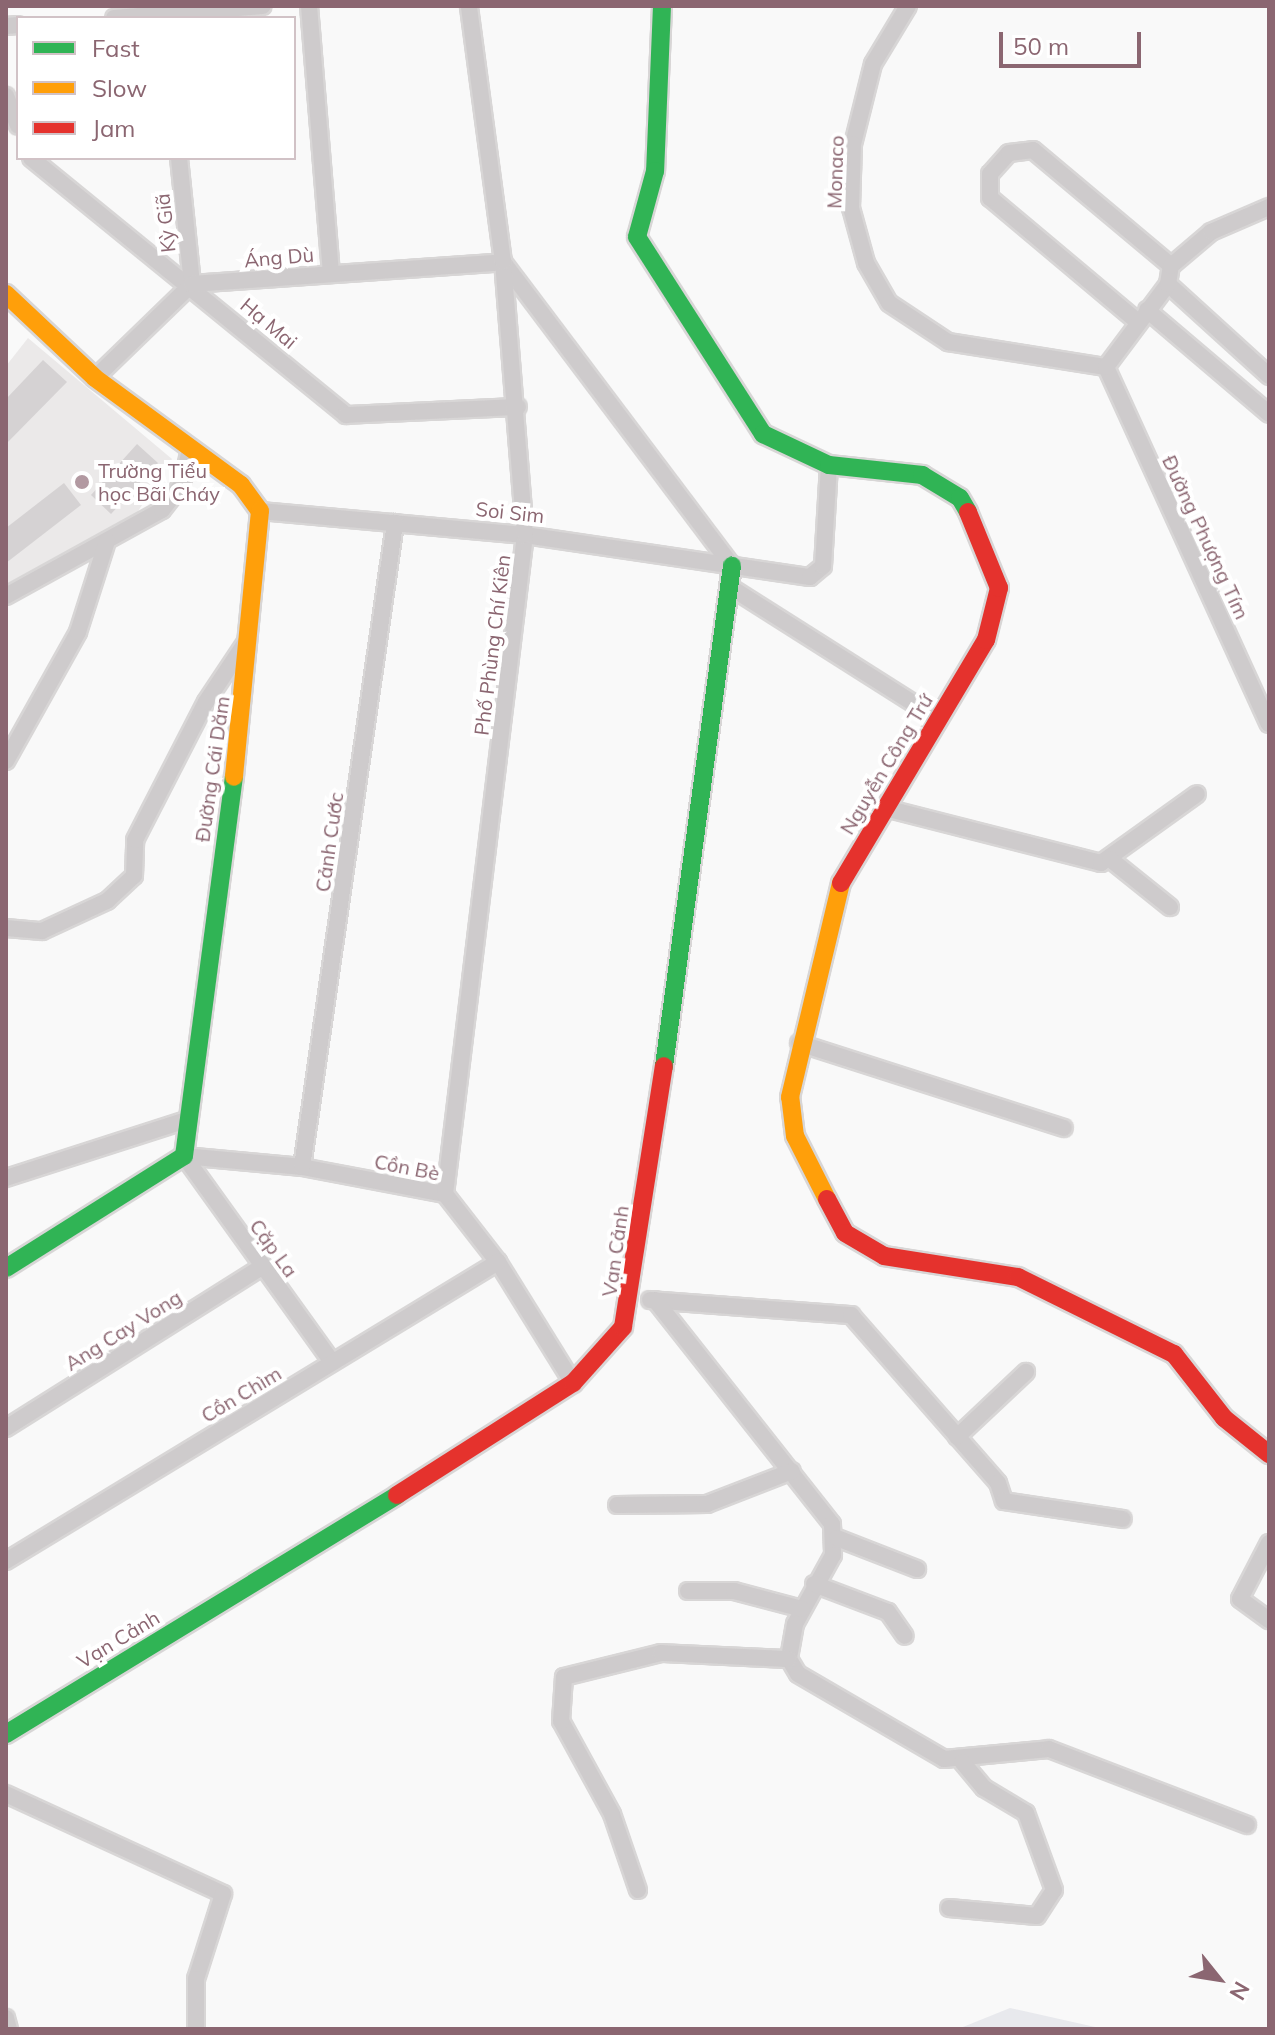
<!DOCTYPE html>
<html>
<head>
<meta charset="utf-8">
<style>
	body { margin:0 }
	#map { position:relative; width:1275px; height:2035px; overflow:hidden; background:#f9f9f9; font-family:Mulish,sans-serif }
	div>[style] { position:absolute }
	.built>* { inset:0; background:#ebe9e9 }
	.green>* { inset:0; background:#e8e9ed }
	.building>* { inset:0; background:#d5d2d3 }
	.roads { filter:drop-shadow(2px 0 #d8d6d6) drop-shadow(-2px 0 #d8d6d6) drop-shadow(0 2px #d8d6d6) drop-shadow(0 -2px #d8d6d6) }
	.street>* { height:16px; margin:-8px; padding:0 8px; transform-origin:8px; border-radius:8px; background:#cecbcc }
	.fast>* { height:18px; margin:-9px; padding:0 9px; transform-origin:9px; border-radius:9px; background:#30b455 }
	.slow>* { height:18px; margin:-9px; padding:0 9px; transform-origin:9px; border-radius:9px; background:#ff9f0a }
	.jam>* { height:18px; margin:-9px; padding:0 9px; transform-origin:9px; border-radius:9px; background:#e5322d }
	.dots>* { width:22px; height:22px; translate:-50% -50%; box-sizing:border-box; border:4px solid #fff; border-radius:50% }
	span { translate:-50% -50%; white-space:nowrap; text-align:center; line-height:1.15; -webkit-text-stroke:8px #fff; paint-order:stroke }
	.street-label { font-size:20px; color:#8b6671 }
	.poi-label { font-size:20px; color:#8b6671 }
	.left { translate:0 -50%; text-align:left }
	.frame { position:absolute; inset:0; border:8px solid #8b6671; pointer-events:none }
	.legend { position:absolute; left:16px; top:16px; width:280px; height:144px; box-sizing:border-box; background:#fff; border:2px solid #d1c2c6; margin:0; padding:10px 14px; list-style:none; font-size:24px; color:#8b6671 }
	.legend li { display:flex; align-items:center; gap:16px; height:40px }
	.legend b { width:40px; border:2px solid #d1c2c6 }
	.north { position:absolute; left:1179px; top:1939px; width:80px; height:80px; -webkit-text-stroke:6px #fff; paint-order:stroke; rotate:120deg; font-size:22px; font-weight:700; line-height:32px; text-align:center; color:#8b6671 }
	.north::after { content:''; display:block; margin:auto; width:28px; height:36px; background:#8b6671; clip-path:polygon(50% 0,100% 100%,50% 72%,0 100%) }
	.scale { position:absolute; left:999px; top:32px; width:142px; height:36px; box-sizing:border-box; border:4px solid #8b6671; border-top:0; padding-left:10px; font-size:24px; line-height:28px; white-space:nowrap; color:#8b6671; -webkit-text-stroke:6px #fff; paint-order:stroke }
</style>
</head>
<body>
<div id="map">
	<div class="built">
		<div style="clip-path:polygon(28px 338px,172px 459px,133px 519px,6px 584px,6px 366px)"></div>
	</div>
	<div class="green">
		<div style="clip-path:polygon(1010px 2008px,1104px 2029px,958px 2029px)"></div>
	</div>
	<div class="building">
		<div style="clip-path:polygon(43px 360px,67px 382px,6px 444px,6px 399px)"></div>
		<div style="clip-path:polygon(137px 444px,158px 463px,111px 514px,91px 495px)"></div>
		<div style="clip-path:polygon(64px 483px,81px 505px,6px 563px,6px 528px)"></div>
	</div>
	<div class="roads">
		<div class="street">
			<div style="left:309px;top:6px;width:267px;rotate:85.3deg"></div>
			<div style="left:908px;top:6px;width:68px;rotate:121.1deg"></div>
			<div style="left:873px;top:64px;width:82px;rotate:104deg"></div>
			<div style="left:853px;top:144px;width:64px;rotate:91.8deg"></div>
			<div style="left:851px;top:208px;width:57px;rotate:74.7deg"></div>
			<div style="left:866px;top:263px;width:46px;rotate:60.1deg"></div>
			<div style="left:889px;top:303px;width:71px;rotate:33.5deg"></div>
			<div style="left:948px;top:342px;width:160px;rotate:9deg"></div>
			<div style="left:114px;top:18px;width:149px;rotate:-4.6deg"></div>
			<div style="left:6px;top:26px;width:12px;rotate:-5deg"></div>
			<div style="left:6px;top:96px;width:32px;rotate:68deg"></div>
			<div style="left:31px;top:158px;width:407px;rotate:39.2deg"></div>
			<div style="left:346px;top:415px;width:172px;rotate:-2.7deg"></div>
			<div style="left:179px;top:158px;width:127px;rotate:84.1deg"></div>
			<div style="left:1168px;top:284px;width:137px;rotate:42.3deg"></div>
			<div style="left:1147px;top:310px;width:160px;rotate:40.4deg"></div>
			<div style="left:1138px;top:322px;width:193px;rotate:-140deg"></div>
			<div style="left:990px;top:198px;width:24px;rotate:-90deg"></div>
			<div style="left:990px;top:174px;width:28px;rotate:-48deg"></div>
			<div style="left:1009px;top:153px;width:24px;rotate:-7deg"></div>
			<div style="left:1033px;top:150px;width:180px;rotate:40deg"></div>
			<div style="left:1106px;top:367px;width:392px;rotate:65.5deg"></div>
			<div style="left:1106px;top:367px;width:104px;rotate:-53.2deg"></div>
			<div style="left:1168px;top:284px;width:18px;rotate:-81deg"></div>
			<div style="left:1171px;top:266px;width:52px;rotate:-40.4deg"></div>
			<div style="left:1211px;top:232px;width:63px;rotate:-23.3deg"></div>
			<div style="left:95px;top:378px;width:135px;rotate:-44.1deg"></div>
			<div style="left:192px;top:284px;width:312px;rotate:-4deg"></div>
			<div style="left:503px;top:262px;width:381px;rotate:53deg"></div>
			<div style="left:260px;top:511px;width:266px;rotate:5.2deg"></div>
			<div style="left:525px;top:535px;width:288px;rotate:8.4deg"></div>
			<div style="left:810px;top:577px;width:17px;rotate:-40deg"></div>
			<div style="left:823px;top:566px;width:101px;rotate:-86.6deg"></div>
			<div style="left:730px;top:587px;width:246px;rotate:32.4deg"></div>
			<div style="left:6px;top:596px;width:178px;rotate:-28.9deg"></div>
			<div style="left:162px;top:510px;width:33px;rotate:-52deg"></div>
			<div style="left:182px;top:484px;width:37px;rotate:-77deg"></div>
			<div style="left:6px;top:761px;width:148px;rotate:-60.8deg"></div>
			<div style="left:78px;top:632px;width:96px;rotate:-72.3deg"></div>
			<div style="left:885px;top:808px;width:223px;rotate:14.3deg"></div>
			<div style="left:1101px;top:863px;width:118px;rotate:-35.7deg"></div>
			<div style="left:1110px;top:859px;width:77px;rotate:38.7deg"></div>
			<div style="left:6px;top:928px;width:36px;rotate:5deg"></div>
			<div style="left:42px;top:931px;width:72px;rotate:-24.8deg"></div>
			<div style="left:107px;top:901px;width:37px;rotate:-43deg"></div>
			<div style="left:134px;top:876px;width:36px;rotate:-88deg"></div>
			<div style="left:135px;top:840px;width:155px;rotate:-62.8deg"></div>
			<div style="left:206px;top:702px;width:76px;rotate:-56.3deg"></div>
			<div style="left:799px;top:1043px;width:278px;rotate:17.8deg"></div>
			<div style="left:184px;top:1156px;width:119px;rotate:5.3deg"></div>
			<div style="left:302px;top:1167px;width:146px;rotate:10.7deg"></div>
			<div style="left:445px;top:1194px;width:86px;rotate:52.1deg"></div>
			<div style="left:498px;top:1262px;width:142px;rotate:58.2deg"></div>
			<div style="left:184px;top:1156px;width:254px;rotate:54.3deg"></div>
			<div style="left:302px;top:1167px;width:651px;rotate:-81.78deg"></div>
			<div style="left:6px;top:1178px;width:190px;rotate:-17.8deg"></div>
			<div style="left:445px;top:1194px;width:664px;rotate:-83.08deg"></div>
			<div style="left:525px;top:535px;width:274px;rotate:-94.6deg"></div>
			<div style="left:503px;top:262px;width:258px;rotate:-97.6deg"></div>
			<div style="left:650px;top:1300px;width:202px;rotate:4.3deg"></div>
			<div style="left:851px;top:1315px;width:223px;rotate:48.8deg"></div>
			<div style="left:998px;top:1483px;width:19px;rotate:72deg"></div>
			<div style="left:1004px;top:1501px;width:120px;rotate:8.6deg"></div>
			<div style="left:655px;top:1300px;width:285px;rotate:51.7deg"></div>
			<div style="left:832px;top:1524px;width:31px;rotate:88deg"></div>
			<div style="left:833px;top:1555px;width:79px;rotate:118.8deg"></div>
			<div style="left:795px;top:1624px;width:36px;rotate:100deg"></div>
			<div style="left:789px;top:1659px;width:17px;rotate:59deg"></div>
			<div style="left:798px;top:1674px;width:169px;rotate:30.2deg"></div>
			<div style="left:944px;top:1759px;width:105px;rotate:-5.4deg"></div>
			<div style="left:1049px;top:1749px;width:212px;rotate:21deg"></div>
			<div style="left:6px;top:1428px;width:304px;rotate:-32.2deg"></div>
			<div style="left:957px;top:1437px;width:95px;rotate:-43.3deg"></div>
			<div style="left:617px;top:1505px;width:90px;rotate:-0.6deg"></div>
			<div style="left:707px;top:1504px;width:91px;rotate:-21.2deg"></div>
			<div style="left:837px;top:1538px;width:86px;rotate:21.2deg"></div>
			<div style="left:1269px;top:1543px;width:63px;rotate:117.4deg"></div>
			<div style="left:1240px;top:1599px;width:36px;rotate:36deg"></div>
			<div style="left:6px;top:1561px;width:576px;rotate:-31.29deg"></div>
			<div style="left:814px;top:1584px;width:79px;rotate:20.7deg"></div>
			<div style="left:888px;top:1612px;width:29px;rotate:55deg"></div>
			<div style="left:688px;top:1591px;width:46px"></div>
			<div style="left:734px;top:1591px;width:70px;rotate:14.8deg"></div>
			<div style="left:6px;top:1794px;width:239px;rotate:24.7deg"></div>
			<div style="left:223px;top:1894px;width:89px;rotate:107.6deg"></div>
			<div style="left:196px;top:1979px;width:50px;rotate:90deg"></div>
			<div style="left:638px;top:1890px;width:80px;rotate:-108.9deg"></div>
			<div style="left:612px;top:1814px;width:106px;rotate:-118.7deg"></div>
			<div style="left:561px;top:1721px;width:44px;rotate:-86.1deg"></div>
			<div style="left:564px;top:1677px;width:100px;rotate:-13.9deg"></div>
			<div style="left:661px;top:1653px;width:128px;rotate:2.7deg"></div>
			<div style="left:949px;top:1908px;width:88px;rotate:5.2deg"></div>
			<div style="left:1037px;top:1916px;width:31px;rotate:-57deg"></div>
			<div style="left:1054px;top:1890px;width:82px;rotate:-110deg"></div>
			<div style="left:1026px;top:1813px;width:49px;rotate:-149.2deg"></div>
			<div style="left:984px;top:1788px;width:34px;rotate:-130deg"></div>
			<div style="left:6px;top:2018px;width:11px;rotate:75deg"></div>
		</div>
		<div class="fast">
			<div style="left:662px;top:6px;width:165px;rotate:92.4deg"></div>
			<div style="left:655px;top:171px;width:68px;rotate:105.3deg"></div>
			<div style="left:637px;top:237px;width:234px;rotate:57.4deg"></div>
			<div style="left:763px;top:434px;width:73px;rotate:25.2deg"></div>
			<div style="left:829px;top:465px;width:94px;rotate:6.1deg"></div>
			<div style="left:922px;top:475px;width:44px;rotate:31.2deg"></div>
			<div style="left:960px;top:498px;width:16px;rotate:60deg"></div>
			<div style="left:664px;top:1066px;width:505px;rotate:-82.26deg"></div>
			<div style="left:6px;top:1268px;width:210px;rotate:-32.2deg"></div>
			<div style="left:184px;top:1156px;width:382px;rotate:-82.5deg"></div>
			<div style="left:6px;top:1734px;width:458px;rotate:-31.4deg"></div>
		</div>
		<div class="slow">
			<div style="left:6px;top:294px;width:122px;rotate:43.3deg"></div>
			<div style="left:95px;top:378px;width:181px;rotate:36.2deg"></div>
			<div style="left:241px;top:485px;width:32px;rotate:54deg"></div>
			<div style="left:260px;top:511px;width:267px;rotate:95.6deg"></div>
			<div style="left:827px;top:1199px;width:71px;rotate:-116.9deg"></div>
			<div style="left:795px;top:1136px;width:39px;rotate:-97deg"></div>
			<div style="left:790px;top:1097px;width:220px;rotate:-76.6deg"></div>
		</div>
		<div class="jam">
			<div style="left:841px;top:883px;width:283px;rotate:-59.2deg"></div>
			<div style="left:986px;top:640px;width:54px;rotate:-76deg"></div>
			<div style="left:999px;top:588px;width:82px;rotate:-112.2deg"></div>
			<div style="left:827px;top:1199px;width:38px;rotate:62deg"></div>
			<div style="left:845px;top:1233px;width:45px;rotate:30.5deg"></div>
			<div style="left:884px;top:1256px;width:136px;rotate:8.9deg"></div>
			<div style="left:1018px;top:1277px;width:174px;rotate:26.3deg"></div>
			<div style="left:1174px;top:1354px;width:81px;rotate:52deg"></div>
			<div style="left:1224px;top:1418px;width:58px;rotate:38.7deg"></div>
			<div style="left:397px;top:1495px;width:209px;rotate:-32.5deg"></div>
			<div style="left:573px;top:1383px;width:75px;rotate:-48.2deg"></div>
			<div style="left:623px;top:1327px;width:264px;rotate:-81.1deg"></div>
		</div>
	</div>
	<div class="dots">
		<div style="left:82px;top:482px;background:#b299a1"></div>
	</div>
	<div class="street-label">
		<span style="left:835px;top:172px;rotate:-88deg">Monaco</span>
		<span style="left:165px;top:223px;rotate:-96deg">Kỳ Giã</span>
		<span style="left:279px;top:257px;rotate:-5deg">Áng Dù</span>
		<span style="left:269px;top:323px;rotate:40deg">Hạ Mai</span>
		<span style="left:510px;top:512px;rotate:6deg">Soi Sim</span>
		<span style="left:1206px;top:537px;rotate:65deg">Đường Phượng Tím</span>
		<span style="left:492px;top:645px;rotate:-83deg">Phố Phùng Chí Kiên</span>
		<span style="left:886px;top:764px;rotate:-59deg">Nguyễn Công Trứ</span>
		<span style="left:212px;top:769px;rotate:-82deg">Đường Cái Dăm</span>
		<span style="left:329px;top:842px;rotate:-82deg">Cảnh Cước</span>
		<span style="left:407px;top:1167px;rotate:11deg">Cồn Bè</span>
		<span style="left:274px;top:1248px;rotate:54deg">Cặp La</span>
		<span style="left:615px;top:1251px;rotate:-82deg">Vạn Cảnh</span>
		<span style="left:123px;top:1330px;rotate:-32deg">Ang Cay Vong</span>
		<span style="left:241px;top:1394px;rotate:-31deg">Cồn Chìm</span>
		<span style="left:118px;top:1639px;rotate:-31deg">Vạn Cảnh</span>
	</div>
	<div class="poi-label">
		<span class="left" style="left:98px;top:482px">Trường Tiểu<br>học Bãi Cháy</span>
	</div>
	<div class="frame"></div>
	<ul class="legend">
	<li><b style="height:10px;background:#30b455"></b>Fast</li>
	<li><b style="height:10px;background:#ff9f0a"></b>Slow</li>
	<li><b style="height:10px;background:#e5322d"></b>Jam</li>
	</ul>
	<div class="north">N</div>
	<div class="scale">50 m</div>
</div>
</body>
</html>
